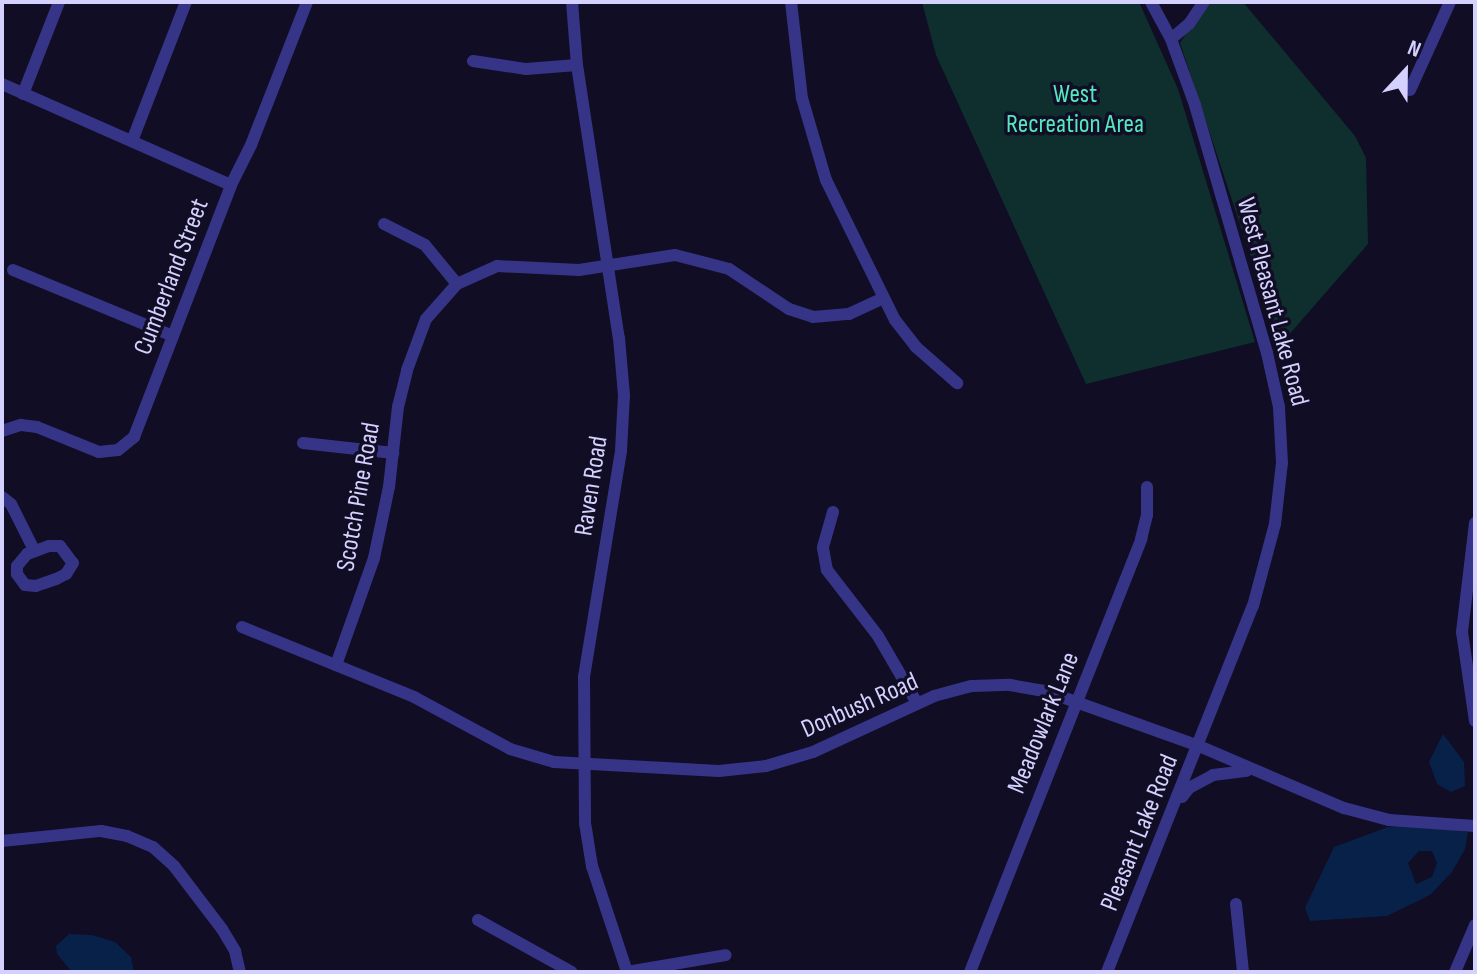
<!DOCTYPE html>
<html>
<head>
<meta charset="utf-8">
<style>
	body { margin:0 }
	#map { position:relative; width:1477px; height:974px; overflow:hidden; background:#100d25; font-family:"Sofia Sans Condensed",sans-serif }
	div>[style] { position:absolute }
	.green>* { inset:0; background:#0f2f2e }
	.water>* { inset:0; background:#082149 }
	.minor>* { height:12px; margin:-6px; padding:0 6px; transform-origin:6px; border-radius:6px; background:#363487 }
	span { translate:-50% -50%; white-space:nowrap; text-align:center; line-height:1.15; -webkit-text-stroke:7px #100d25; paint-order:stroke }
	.park-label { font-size:26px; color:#54e8c1 }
	.street-label { font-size:26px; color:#d5d1ff }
	.frame { position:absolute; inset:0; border:4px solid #d5d1ff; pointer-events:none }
	.north { position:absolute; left:1365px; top:32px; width:80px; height:80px; -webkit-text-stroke:6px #100d25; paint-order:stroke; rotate:22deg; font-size:22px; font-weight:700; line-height:32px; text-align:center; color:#d5d1ff }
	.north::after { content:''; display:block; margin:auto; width:28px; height:36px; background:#d5d1ff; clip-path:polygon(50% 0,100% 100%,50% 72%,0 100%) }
</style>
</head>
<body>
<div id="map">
	<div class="green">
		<div style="clip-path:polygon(922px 2px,1139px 2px,1178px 89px,1255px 342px,1086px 384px,936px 55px)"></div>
		<div style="clip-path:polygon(1207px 2px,1243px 2px,1355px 136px,1366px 158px,1368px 244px,1280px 345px,1180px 43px)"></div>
	</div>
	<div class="water">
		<div style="clip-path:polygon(1443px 734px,1464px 762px,1465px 786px,1451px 792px,1437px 784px,1429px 762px)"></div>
		<div style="clip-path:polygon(evenodd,1414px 825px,1468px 832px,1465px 849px,1452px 872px,1430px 895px,1387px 916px,1310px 921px,1305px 908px,1334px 847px,1388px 827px,1414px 825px,1419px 851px,1432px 851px,1437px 863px,1432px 877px,1416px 884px,1408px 863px,1419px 851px)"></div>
		<div style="clip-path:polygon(69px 934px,92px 935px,115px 942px,131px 957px,134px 972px,72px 972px,57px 954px,56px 946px)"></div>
	</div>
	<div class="minor">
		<div style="left:572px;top:2px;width:63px;rotate:85.5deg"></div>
		<div style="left:577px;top:65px;width:276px;rotate:81.3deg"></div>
		<div style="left:619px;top:338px;width:57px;rotate:85deg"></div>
		<div style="left:624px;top:395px;width:56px;rotate:93.1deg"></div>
		<div style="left:621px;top:451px;width:229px;rotate:99.3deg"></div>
		<div style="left:584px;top:677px;width:146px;rotate:89.6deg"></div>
		<div style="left:585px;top:823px;width:44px;rotate:80.8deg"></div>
		<div style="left:592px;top:866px;width:112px;rotate:71.7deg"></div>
		<div style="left:791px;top:2px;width:97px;rotate:83.5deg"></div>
		<div style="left:802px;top:98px;width:85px;rotate:73.7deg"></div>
		<div style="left:826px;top:180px;width:156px;rotate:63.8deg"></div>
		<div style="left:895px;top:320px;width:34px;rotate:52deg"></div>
		<div style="left:916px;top:347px;width:55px;rotate:41.3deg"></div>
		<div style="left:1171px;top:39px;width:23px;rotate:-40deg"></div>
		<div style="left:1189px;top:24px;width:27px;rotate:-56deg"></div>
		<div style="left:473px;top:61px;width:54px;rotate:8.6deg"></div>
		<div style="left:526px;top:69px;width:51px;rotate:-4.5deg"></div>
		<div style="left:2px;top:84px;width:250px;rotate:23.8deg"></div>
		<div style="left:1410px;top:90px;width:97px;rotate:-65.6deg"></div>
		<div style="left:23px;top:94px;width:99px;rotate:-68.6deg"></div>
		<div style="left:132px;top:141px;width:149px;rotate:-68.8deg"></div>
		<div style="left:384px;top:224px;width:46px;rotate:27.1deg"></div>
		<div style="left:425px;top:245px;width:50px;rotate:50.6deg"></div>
		<div style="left:13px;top:270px;width:173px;rotate:22.4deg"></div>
		<div style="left:2px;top:431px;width:20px;rotate:-18deg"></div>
		<div style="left:21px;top:425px;width:16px;rotate:7deg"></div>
		<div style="left:37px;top:427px;width:67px;rotate:22deg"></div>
		<div style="left:99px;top:452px;width:19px;rotate:-6deg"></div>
		<div style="left:118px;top:450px;width:21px;rotate:-39deg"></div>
		<div style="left:134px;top:437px;width:270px;rotate:-68.9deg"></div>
		<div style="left:231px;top:185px;width:45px;rotate:-63.4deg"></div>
		<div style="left:251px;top:145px;width:154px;rotate:-68.6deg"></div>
		<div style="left:303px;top:443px;width:91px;rotate:6.3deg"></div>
		<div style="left:2px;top:497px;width:11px;rotate:38deg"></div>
		<div style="left:11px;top:504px;width:51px;rotate:63.4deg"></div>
		<div style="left:833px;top:512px;width:37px;rotate:106deg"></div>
		<div style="left:823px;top:548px;width:22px;rotate:80deg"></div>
		<div style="left:827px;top:570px;width:83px;rotate:52.3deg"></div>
		<div style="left:878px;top:636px;width:78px;rotate:59.8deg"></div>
		<div style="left:1475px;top:523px;width:110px;rotate:96.8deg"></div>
		<div style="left:1462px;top:632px;width:90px;rotate:81.7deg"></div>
		<div style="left:49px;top:546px;width:11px"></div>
		<div style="left:60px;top:546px;width:21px;rotate:53deg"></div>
		<div style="left:73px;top:563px;width:13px;rotate:122deg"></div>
		<div style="left:66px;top:574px;width:11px;rotate:153deg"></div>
		<div style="left:56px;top:579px;width:21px;rotate:161deg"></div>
		<div style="left:36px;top:586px;width:11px;rotate:-175deg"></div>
		<div style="left:25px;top:585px;width:14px;rotate:-126deg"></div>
		<div style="left:17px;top:574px;width:8px;rotate:-90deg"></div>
		<div style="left:17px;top:566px;width:16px;rotate:-50deg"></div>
		<div style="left:27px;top:554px;width:23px;rotate:-20deg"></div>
		<div style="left:242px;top:627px;width:186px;rotate:22.1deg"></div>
		<div style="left:414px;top:697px;width:109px;rotate:28.4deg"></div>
		<div style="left:510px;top:749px;width:46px;rotate:16.5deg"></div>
		<div style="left:554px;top:762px;width:165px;rotate:3.1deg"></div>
		<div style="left:719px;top:771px;width:47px;rotate:-6.1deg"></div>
		<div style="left:766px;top:766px;width:49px;rotate:-16.6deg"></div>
		<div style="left:813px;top:752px;width:133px;rotate:-24.8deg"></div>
		<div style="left:934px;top:696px;width:39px;rotate:-15deg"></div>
		<div style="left:972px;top:686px;width:38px;rotate:-2deg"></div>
		<div style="left:1010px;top:685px;width:39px;rotate:10deg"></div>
		<div style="left:1048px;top:692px;width:160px;rotate:19.7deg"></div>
		<div style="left:1199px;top:746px;width:158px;rotate:23.2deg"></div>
		<div style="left:1344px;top:808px;width:47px;rotate:14.9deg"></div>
		<div style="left:1389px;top:820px;width:86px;rotate:4deg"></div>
		<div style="left:336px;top:665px;width:114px;rotate:-70.4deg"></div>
		<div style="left:374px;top:558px;width:73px;rotate:-78.1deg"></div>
		<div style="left:389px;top:487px;width:81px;rotate:-83.6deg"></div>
		<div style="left:398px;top:407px;width:38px;rotate:-76deg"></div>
		<div style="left:407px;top:370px;width:54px;rotate:-69.6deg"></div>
		<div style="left:426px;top:319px;width:47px;rotate:-48.5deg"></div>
		<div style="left:457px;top:284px;width:44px;rotate:-24.2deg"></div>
		<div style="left:497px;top:266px;width:82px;rotate:2.8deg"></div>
		<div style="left:579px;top:270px;width:97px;rotate:-8.9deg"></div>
		<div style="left:675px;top:255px;width:56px;rotate:14.5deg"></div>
		<div style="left:729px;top:269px;width:72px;rotate:33.7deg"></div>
		<div style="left:789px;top:309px;width:25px;rotate:18deg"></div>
		<div style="left:813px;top:317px;width:36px;rotate:-5deg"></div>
		<div style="left:849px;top:314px;width:38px;rotate:-25deg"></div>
		<div style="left:1182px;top:797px;width:11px;rotate:-52deg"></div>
		<div style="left:1189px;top:788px;width:27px;rotate:-28deg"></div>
		<div style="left:1213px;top:775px;width:34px;rotate:-7deg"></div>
		<div style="left:2px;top:841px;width:100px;rotate:-5.8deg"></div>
		<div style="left:101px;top:831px;width:26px;rotate:11deg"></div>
		<div style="left:127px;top:836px;width:28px;rotate:23deg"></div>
		<div style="left:153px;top:847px;width:28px;rotate:42deg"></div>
		<div style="left:174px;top:866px;width:79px;rotate:52.7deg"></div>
		<div style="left:222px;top:929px;width:26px;rotate:59deg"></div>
		<div style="left:235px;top:951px;width:22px;rotate:77deg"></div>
		<div style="left:1236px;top:904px;width:68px;rotate:84.1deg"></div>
		<div style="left:478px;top:920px;width:107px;rotate:29deg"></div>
		<div style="left:627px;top:972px;width:100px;rotate:-9.7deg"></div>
		<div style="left:970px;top:972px;width:466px;rotate:-68.4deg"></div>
		<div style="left:1141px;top:539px;width:25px;rotate:-76deg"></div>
		<div style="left:1147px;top:515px;width:28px;rotate:-90deg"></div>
		<div style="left:1107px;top:972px;width:394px;rotate:-68.3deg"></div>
		<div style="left:1253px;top:606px;width:85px;rotate:-75deg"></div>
		<div style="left:1275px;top:524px;width:61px;rotate:-83.5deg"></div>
		<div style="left:1282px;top:463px;width:56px;rotate:-93.1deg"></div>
		<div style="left:1279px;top:407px;width:55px;rotate:-102.5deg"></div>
		<div style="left:1267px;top:353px;width:258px;rotate:-106.2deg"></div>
		<div style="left:1195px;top:105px;width:70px;rotate:-110deg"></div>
		<div style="left:1171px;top:39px;width:42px;rotate:-118.4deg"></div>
		<div style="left:1455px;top:972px;width:51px;rotate:-66.9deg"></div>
	</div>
	<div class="park-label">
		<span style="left:1075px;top:110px">West<br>Recreation Area</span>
	</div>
	<div class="street-label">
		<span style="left:172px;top:277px;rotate:-69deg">Cumberland Street</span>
		<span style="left:1272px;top:302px;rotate:75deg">West Pleasant Lake Road</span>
		<span style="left:592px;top:486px;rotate:-81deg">Raven Road</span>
		<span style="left:359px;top:497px;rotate:-80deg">Scotch Pine Road</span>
		<span style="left:860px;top:706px;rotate:-24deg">Donbush Road</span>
		<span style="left:1044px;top:723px;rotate:-68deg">Meadowlark Lane</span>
		<span style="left:1140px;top:833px;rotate:-68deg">Pleasant Lake Road</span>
	</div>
	<div class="frame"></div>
	<div class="north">N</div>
</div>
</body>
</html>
